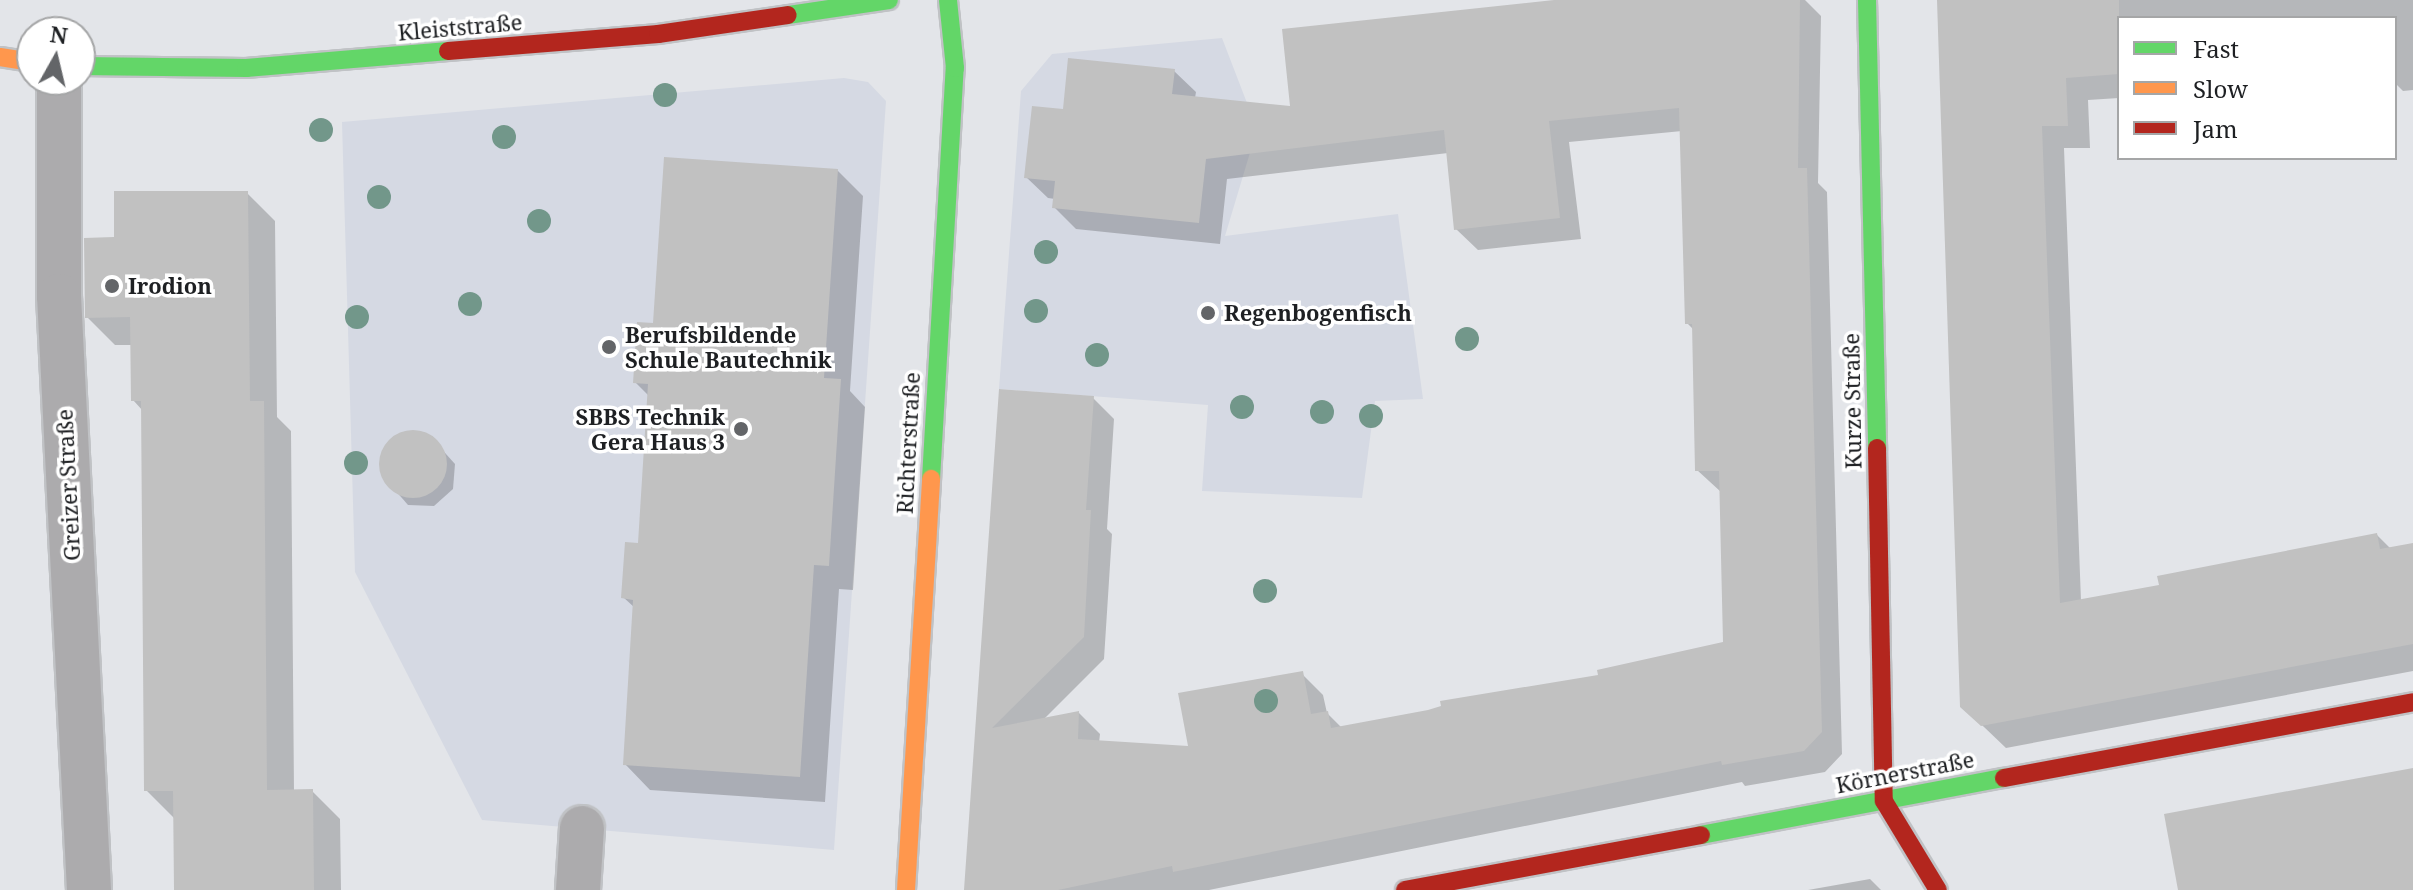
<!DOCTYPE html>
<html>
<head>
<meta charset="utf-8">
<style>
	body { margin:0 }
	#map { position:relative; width:2413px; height:890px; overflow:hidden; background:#e3e5e9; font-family:"Noto Serif",serif }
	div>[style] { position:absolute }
	.built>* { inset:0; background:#d5d9e3 }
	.shadow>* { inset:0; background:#0003 }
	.building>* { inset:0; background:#c1c1c1 }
	.round { border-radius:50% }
	.roads { filter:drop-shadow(2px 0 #c0c2c5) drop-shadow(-2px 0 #c0c2c5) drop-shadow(0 2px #c0c2c5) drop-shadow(0 -2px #c0c2c5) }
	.street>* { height:44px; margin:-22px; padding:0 22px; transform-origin:22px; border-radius:22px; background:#acabad }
	.fast>* { height:18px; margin:-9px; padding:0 9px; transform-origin:9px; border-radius:9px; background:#63d668 }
	.slow>* { height:18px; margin:-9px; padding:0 9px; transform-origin:9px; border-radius:9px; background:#ff974d }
	.jam>* { height:18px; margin:-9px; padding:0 9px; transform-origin:9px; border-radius:9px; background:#b3261e }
	.trees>* { width:24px; height:24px; margin:-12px; border-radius:50%; background:#72978a }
	.dots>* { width:22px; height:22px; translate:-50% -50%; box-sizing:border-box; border:4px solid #fff; border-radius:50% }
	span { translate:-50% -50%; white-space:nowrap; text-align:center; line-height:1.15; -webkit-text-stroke:7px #fff; paint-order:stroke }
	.street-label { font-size:22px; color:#1e2023 }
	.poi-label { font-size:22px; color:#1e2023; font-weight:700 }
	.left { translate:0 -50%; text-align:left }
	.right { translate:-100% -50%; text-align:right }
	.legend { position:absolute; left:2117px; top:16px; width:280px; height:144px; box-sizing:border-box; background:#fff; border:2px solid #a5a6a7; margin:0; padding:10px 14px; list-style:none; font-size:24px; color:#1e2023 }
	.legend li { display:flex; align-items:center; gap:16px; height:40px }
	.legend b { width:40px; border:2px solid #a5a6a7 }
	.north { position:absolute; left:16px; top:16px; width:80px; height:80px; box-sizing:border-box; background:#fff; border:2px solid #a5a6a7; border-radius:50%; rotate:8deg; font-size:22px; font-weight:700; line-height:32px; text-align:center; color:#1e2023 }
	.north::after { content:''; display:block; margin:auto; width:28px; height:36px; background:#636568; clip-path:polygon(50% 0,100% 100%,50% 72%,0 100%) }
</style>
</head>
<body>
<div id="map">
	<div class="built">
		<div style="clip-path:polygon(1222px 38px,1247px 103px,1252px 146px,1225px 236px,1398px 214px,1423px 399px,1375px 401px,1362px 498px,1202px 491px,1208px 405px,999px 389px,1021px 91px,1052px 54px)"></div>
		<div style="clip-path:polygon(844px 78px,868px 82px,886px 101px,834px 850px,482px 820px,355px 572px,342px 122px)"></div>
	</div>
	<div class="shadow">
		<div style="clip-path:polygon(1571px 0,1805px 0,1821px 16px,1818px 183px,1827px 192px,1842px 754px,1825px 772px,1745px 786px,1742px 782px,1209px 890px,972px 890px,1001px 391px,1093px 398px,1114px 419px,1107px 529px,1112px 534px,1104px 659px,1043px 720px,1079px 713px,1100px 734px,1099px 743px,1191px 748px,1302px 674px,1323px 695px,1327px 713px,1342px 728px,1601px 677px,1725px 643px,1721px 492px,1697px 470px,1694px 330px,1687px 323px,1682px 131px,1569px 142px,1581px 239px,1478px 250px,1456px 229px,1448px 153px,1227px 179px,1220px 244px,1076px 229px,1054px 207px,1055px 199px,1048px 198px,1026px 177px,1064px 111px,1174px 71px,1196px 92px,1195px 98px,1292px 108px)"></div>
		<div style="clip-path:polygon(1939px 0,2413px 0,2413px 90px,2403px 91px,2395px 83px,2395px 18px,2119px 18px,2119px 98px,2088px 100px,2090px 148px,2064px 148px,2081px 601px,2161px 587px,2377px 535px,2391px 549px,2413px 545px,2413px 671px,2006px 748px,1962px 706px)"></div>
		<div style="clip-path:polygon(837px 170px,863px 196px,850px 391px,865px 407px,853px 590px,839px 589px,825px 802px,650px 790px,625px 764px,635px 608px,623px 597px,640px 545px,649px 396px,635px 382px,654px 325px)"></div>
		<div style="clip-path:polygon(247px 193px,275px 221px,277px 417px,291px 431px,294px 792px,312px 791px,340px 819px,341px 890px,176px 890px,175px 819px,146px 790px,143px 411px,133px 400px,132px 345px,115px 345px,87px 317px,116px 239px)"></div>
		<div style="clip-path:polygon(403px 433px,428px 434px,455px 464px,453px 489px,434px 506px,408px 505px,382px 475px,383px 450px)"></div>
		<div style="clip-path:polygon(1870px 879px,1881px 890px,1808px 890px)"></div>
	</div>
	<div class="building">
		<div style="clip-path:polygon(1554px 0,1800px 0,1798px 168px,1807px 168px,1822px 732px,1804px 751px,1722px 765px,1721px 761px,1173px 872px,1172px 866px,1058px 890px,964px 890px,999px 389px,1094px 396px,1086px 510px,1091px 510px,1084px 637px,992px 728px,1079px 711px,1078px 739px,1188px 746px,1178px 693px,1303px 671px,1311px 714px,1328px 711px,1331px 728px,1428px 710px,1441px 706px,1440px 701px,1598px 675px,1597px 670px,1723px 642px,1719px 471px,1695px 471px,1692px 324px,1685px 324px,1679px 108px,1549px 121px,1560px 218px,1454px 230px,1444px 130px,1206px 159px,1199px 223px,1052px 208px,1055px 181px,1024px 178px,1032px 106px,1063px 109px,1068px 58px,1175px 69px,1172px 94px,1290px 106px,1282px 29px)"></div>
		<div style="clip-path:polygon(1937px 0,2119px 0,2119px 74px,2066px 78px,2068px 126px,2042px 126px,2060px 603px,2159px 585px,2157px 576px,2377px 533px,2380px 549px,2413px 543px,2413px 644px,1981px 726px,1960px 707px)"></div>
		<div style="clip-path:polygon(664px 157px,838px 169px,824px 378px,841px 379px,829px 566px,814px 565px,800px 777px,623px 765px,633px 600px,621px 598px,625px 542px,638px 543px,648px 384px,633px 383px,637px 322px,653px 323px)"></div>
		<div style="clip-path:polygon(114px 191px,248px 191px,250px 401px,264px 401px,267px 790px,313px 789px,314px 890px,174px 890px,173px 791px,144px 791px,141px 401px,131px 401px,130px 317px,85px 318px,84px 238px,114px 237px)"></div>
		<div class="round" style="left:379px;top:430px;width:68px;height:68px"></div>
		<div style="clip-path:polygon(2413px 768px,2413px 890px,2178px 890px,2164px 814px)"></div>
	</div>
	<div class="roads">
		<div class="street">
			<div style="left:59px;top:80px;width:216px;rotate:90deg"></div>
			<div style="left:59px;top:296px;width:595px;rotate:87.11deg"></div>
			<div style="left:578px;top:890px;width:62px;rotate:-86.3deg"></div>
		</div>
		<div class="fast">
			<div style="left:1867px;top:0;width:448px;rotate:88.7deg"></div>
			<div style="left:788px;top:15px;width:102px;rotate:-8.4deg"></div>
			<div style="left:80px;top:66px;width:166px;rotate:0.7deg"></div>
			<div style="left:246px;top:68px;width:203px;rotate:-4.8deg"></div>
			<div style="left:931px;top:479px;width:412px;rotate:-86.7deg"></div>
			<div style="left:955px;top:68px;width:68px;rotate:-95.9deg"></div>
			<div style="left:1701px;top:835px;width:308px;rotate:-10.7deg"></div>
		</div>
		<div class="slow">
			<div style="left:0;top:57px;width:32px;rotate:9deg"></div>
			<div style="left:906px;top:890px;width:412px;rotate:-86.5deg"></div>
		</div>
		<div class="jam">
			<div style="left:448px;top:51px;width:211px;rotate:-4.6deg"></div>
			<div style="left:658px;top:34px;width:131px;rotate:-8.3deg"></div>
			<div style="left:1877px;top:448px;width:353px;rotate:88.9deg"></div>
			<div style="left:1884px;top:801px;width:104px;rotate:58.8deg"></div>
			<div style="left:2004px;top:778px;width:416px;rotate:-10.5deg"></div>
			<div style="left:1405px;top:890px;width:301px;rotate:-10.5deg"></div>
		</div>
	</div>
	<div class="trees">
		<div style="left:665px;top:95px"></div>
		<div style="left:321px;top:130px"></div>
		<div style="left:504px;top:137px"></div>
		<div style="left:379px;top:197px"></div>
		<div style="left:539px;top:221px"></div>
		<div style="left:1046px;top:252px"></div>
		<div style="left:470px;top:304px"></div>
		<div style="left:1036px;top:311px"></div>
		<div style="left:357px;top:317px"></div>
		<div style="left:1467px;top:339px"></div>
		<div style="left:1097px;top:355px"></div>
		<div style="left:1242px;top:407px"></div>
		<div style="left:1322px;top:412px"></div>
		<div style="left:1371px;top:416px"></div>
		<div style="left:356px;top:463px"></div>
		<div style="left:1265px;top:591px"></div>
		<div style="left:1266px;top:701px"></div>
	</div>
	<div class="dots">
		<div style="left:112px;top:286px;background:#636568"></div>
		<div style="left:1208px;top:313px;background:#636568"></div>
		<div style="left:609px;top:347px;background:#636568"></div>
		<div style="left:741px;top:429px;background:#636568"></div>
	</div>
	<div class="street-label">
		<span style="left:460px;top:27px;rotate:-5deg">Kleiststraße</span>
		<span style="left:1852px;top:401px;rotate:-91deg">Kurze Straße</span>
		<span style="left:908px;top:443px;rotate:-87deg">Richterstraße</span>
		<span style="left:68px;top:485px;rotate:-93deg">Greizer Straße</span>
		<span style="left:1905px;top:772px;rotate:-11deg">Körnerstraße</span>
	</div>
	<div class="poi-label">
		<span class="left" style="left:128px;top:286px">Irodion</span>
		<span class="left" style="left:1224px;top:313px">Regenbogenfisch</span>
		<span class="left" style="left:625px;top:347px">Berufsbildende<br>Schule Bautechnik</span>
		<span class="right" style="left:725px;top:429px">SBBS Technik<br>Gera Haus 3</span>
	</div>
	<ul class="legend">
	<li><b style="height:10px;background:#63d668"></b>Fast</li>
	<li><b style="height:10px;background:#ff974d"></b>Slow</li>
	<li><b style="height:10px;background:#b3261e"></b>Jam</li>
	</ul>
	<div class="north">N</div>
</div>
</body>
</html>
